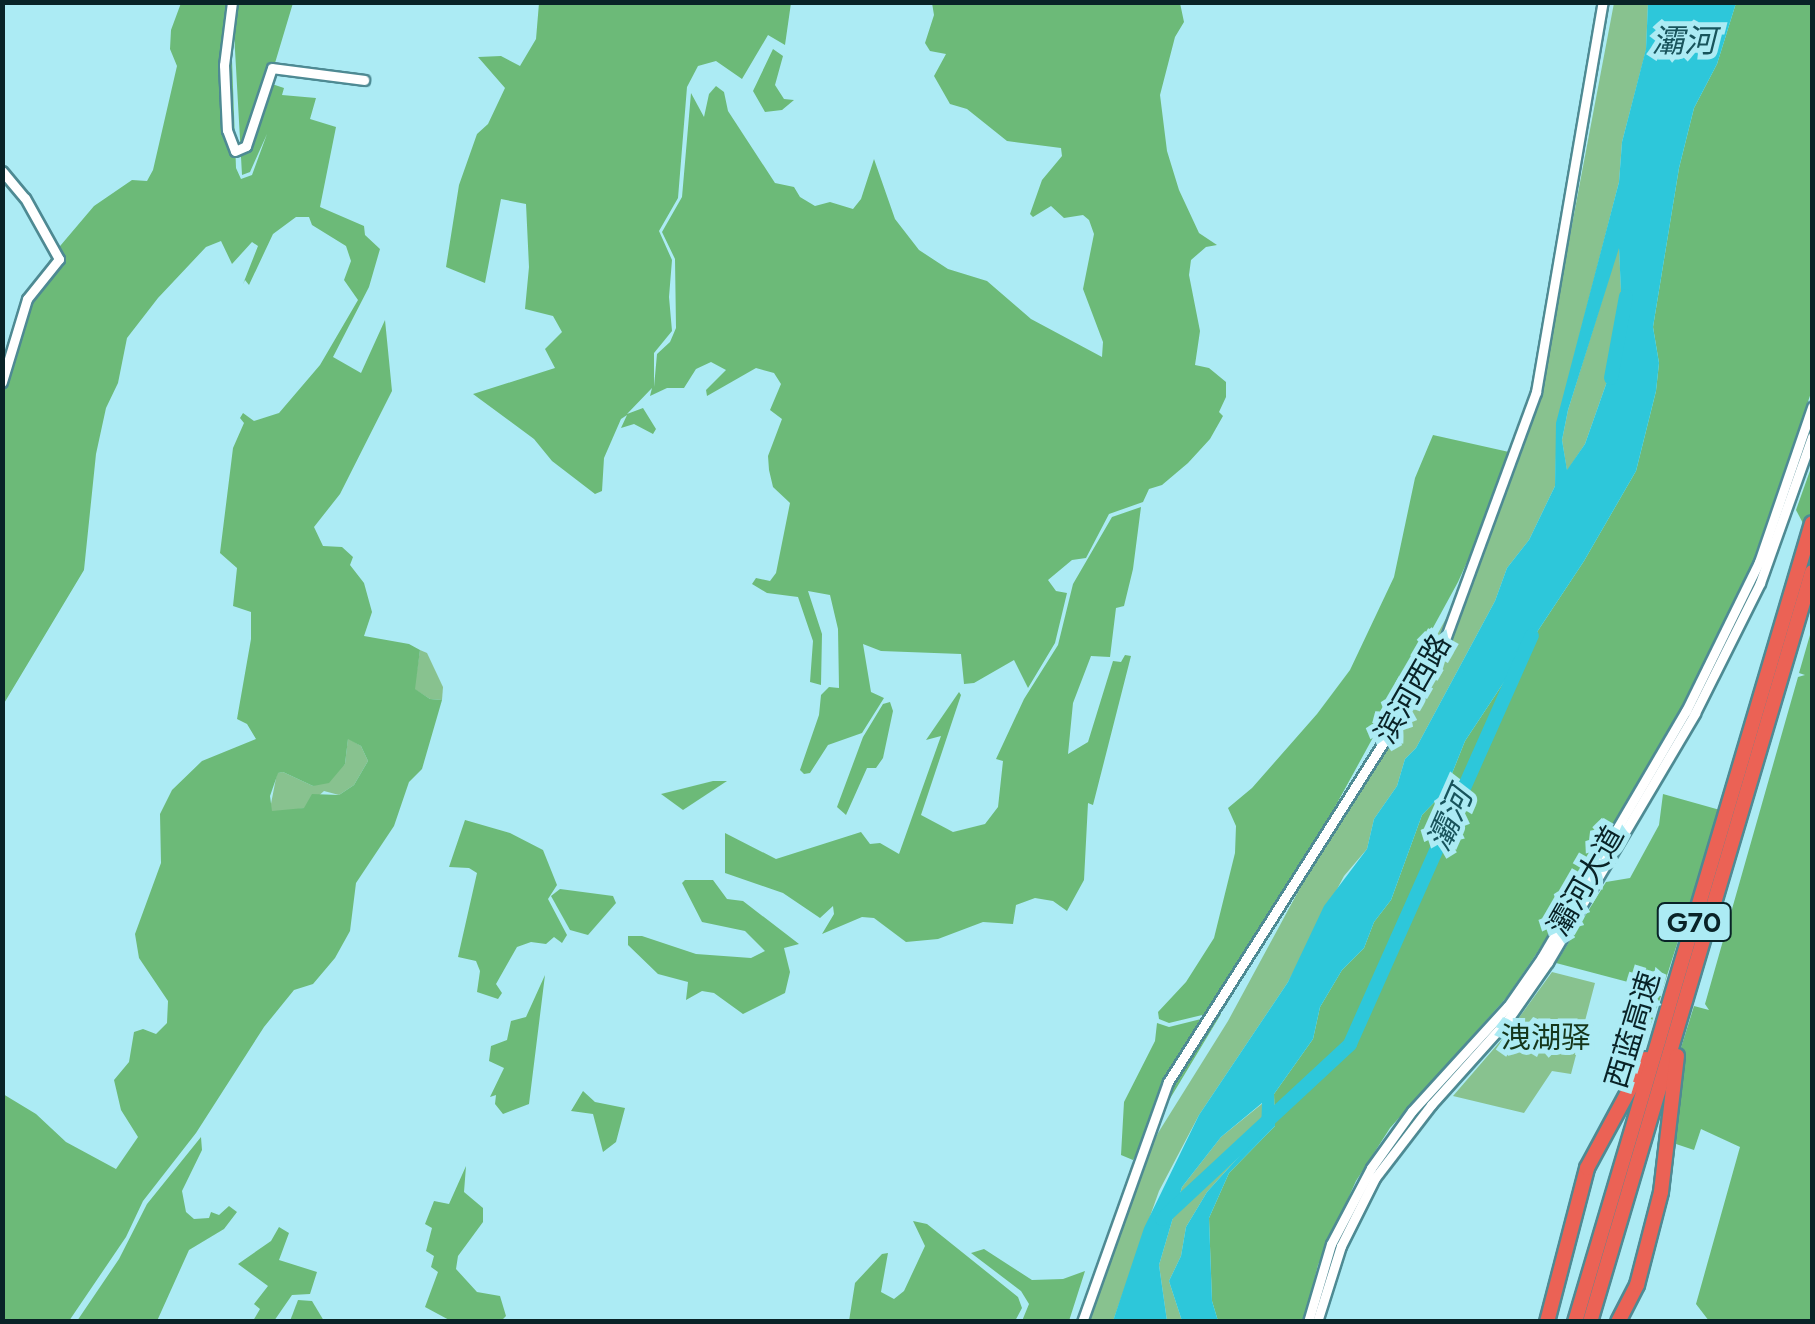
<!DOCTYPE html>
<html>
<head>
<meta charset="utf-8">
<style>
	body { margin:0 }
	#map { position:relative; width:1815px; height:1324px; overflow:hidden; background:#acebf4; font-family:Figtree,"Noto Sans SC",sans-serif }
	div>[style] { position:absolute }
	.green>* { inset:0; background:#88c28f }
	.forest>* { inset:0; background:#6cba78 }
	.water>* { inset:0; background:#2dc7da }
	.river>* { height:14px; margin:-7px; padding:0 7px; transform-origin:7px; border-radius:7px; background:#2dc7da }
	.roads { filter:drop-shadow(2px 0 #4e8a93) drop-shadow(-2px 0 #4e8a93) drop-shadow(0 2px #4e8a93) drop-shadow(0 -2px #4e8a93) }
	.minor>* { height:9px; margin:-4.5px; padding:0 4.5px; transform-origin:4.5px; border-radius:4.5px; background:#fff }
	.highway>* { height:14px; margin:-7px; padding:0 7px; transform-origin:7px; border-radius:7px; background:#eb6255 }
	span { translate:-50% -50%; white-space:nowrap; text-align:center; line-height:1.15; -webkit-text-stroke:10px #acebf4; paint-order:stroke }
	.shield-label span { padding:2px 8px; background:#acebf4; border:2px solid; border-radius:8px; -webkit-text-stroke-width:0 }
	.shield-label { font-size:28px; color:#092327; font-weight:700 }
	.street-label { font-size:30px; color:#092327 }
	.park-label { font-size:30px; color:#15361b }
	.water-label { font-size:32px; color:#18545c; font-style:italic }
	.frame { position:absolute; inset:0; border:5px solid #092327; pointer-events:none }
</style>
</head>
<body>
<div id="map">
	<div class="green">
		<div style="clip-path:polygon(1614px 3px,1648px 3px,1646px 50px,1622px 142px,1619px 182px,1557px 423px,1555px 486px,1529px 540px,1507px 568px,1495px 601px,1416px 748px,1405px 759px,1397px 786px,1374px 819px,1367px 849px,1344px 876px,1288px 982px,1199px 1115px,1159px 1191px,1113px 1321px,1082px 1322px,1111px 1231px,1158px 1133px,1228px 1021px,1489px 539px,1523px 434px,1560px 288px)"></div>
		<div style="clip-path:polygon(1619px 245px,1623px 336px,1585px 444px,1567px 471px,1562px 440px,1568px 410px)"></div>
		<div style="clip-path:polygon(420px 650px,427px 653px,443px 687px,442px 700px,430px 699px,414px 689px)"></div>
		<div style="clip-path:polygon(348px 738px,361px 746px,368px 761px,354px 785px,339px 795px,324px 791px,305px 808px,269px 814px,277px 773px,283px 772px,313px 786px,345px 764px)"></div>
		<div style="clip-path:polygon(1552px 972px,1595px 983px,1571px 1074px,1552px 1071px,1524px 1113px,1453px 1096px,1510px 1030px)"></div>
		<div style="clip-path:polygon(1263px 1103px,1261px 1132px,1207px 1192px,1186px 1227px,1181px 1256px,1169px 1281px,1182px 1321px,1167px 1321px,1159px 1265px,1182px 1187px,1221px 1137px)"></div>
	</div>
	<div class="forest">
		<div style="clip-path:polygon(evenodd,181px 3px,236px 3px,231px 33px,236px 168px,241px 179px,252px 175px,267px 134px,250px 172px,242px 175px,234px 32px,238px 3px,293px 3px,269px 83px,284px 88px,282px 95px,316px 98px,310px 119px,336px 127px,320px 207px,364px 226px,365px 235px,380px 249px,369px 287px,333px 357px,361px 373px,385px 320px,392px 391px,340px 494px,314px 527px,323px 546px,342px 547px,353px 557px,350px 565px,364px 583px,372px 612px,364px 636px,409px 644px,420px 650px,415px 689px,430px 699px,442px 700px,422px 769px,409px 782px,394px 826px,356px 883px,350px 931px,335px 958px,313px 984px,294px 990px,264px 1027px,196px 1133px,143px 1201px,126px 1237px,69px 1321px,3px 1321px,3px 1094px,36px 1114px,66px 1142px,116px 1169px,138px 1137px,121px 1110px,114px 1080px,129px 1062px,134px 1032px,143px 1029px,156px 1034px,167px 1023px,168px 1001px,139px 958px,135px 934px,161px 863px,160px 814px,172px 790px,202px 761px,256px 739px,247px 724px,237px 719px,251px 639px,251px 612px,233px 606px,237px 568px,220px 553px,233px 448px,244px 423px,240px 418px,243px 413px,254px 421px,279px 413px,320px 365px,358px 300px,344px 280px,351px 261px,346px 246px,312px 225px,309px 217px,296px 217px,273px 234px,249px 285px,245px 280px,243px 284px,258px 246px,252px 242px,232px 264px,221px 241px,206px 247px,158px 298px,127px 338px,118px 383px,106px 408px,96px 454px,84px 570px,3px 705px,2px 374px,22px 304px,55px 252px,94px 206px,132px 180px,147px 181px,153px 170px,177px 66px,170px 49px,171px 30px,181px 3px,348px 739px,361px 746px,368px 761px,354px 785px,339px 795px,312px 794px,304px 808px,272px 811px,270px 796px,278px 773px,283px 772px,313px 786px,329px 783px,345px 764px,348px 739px)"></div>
		<div style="clip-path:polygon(539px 3px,791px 3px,785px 45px,768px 35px,742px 79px,716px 61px,698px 66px,687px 87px,678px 198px,659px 231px,672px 260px,669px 297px,672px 331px,654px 353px,654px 387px,657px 354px,670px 342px,676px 328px,675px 259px,662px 232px,682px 197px,691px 93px,704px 117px,709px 94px,716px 86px,724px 92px,728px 111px,775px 183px,794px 187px,800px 197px,815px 206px,830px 202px,853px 209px,861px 199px,874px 159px,895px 219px,919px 250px,948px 269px,987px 281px,1031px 319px,1102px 357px,1103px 342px,1083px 289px,1094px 234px,1089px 220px,1083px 215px,1064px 218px,1051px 206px,1033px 217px,1030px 214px,1042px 180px,1062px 156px,1061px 148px,1007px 141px,967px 109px,950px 104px,934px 76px,946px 54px,930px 51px,925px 43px,934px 15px,932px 3px,1180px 3px,1184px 22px,1175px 37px,1160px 95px,1167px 151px,1179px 190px,1199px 233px,1217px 245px,1206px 247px,1191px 260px,1189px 275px,1200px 331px,1195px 365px,1209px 368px,1226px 382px,1226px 397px,1219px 412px,1223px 416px,1210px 439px,1188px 463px,1162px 485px,1149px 489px,1143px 502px,1109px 514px,1086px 558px,1072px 560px,1048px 580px,1056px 591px,1067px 593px,1055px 643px,1028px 688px,1014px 660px,974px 683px,964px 684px,961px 654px,881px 651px,863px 644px,871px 692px,884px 698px,862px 733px,828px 745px,810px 773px,804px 774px,800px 770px,819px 715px,821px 695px,829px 687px,839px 688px,838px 629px,830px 595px,808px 591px,822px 634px,821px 685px,810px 682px,813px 641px,798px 597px,767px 593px,752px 584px,756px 578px,770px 581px,776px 573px,790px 503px,773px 487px,769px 470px,768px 456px,782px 419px,770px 410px,781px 384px,774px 373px,756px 368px,707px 396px,706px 390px,726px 370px,711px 362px,696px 369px,684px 388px,667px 388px,650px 396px,652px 388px,627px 414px,643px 408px,656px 429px,653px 434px,634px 424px,621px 428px,627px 415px,621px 419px,604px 458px,602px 491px,595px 494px,552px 461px,534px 439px,473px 394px,555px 368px,545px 349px,562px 332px,553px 316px,525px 309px,529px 267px,526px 204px,501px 199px,485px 283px,446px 267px,459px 185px,477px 134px,488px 124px,505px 88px,478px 57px,501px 56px,520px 66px,536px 39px)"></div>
		<div style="clip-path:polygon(1736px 3px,1812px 3px,1812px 390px,1752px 564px,1689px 694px,1547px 938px,1507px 997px,1390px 1128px,1356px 1181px,1318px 1265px,1304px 1321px,1218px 1321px,1212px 1301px,1209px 1218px,1229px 1173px,1275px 1126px,1274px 1094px,1313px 1039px,1320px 1007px,1342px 970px,1364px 948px,1374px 922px,1391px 900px,1422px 815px,1445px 791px,1465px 741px,1584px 561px,1636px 471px,1656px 391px,1659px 363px,1653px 327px,1679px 168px,1694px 108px,1717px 64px)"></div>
		<div style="clip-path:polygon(773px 49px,783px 56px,775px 85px,784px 99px,794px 100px,782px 110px,765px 112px,753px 91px)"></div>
		<div style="clip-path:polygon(1433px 435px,1509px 452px,1496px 498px,1458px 582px,1230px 999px,1223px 1010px,1169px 1023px,1159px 1019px,1158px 1012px,1186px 982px,1214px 938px,1235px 853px,1236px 826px,1228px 808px,1252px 788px,1317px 714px,1350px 670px,1394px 577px,1415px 478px)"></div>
		<div style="clip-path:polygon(1812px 465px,1812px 507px,1806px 529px,1796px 510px)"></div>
		<div style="clip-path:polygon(1141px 507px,1133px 569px,1124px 606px,1116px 608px,1110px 657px,1091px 656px,1073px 703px,1068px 754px,1088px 742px,1113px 661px,1121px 662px,1125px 655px,1131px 656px,1093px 805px,1088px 803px,1084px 880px,1067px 911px,1053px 901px,1035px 898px,1016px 905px,1013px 924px,983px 922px,938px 939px,906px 942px,874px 918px,862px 917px,822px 934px,834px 914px,833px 906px,820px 918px,783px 893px,725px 873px,725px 833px,776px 859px,861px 832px,870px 844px,880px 843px,899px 854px,941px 736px,926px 740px,959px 692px,961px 695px,921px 815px,953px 832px,985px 824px,998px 807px,1003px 761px,996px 759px,1024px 699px,1058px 645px,1073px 584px,1112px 517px)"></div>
		<div style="clip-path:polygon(1812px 628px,1812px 1321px,1709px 1321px,1696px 1304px,1740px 1147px,1701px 1129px,1694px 1150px,1667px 1141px,1675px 1067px,1694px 1006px,1709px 1010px,1705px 1004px,1798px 677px,1805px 675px,1799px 673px)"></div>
		<div style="clip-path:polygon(890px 702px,893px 711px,883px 758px,876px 768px,867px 768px,846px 815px,837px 807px,863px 737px,883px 704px)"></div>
		<div style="clip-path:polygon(713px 781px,727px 781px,683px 810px,661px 794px)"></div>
		<div style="clip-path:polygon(1663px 794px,1720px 810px,1662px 991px,1556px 963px,1606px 882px,1630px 878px,1659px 825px)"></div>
		<div style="clip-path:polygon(465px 820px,510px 833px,543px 850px,557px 885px,548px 899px,567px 935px,562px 943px,554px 937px,546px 944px,531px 942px,517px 947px,496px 984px,502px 993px,498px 999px,477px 992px,480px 971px,476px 961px,458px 957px,477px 873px,469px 868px,449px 867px)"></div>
		<div style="clip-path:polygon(685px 880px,713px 880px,727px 899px,743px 901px,799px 944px,784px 948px,790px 972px,785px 993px,743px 1014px,714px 993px,702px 991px,686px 1000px,688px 982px,658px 974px,628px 945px,628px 936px,642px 936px,696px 954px,751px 958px,765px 951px,745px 931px,702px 922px,682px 883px)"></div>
		<div style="clip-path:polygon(560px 889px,613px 896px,616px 903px,588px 935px,570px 930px,551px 896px)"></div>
		<div style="clip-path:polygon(545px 975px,529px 1104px,503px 1114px,495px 1104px,496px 1095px,490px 1097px,504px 1068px,489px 1061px,491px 1046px,507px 1040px,511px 1021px,526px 1017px)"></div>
		<div style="clip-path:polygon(1642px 992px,1661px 996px,1641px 1051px,1632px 1047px,1626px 1051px)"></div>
		<div style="clip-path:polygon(1221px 1014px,1133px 1160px,1121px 1155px,1124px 1102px,1155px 1041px,1157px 1023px,1169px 1027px)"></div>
		<div style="clip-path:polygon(583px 1091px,595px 1102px,625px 1108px,616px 1142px,603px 1152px,593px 1114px,571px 1111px)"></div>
		<div style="clip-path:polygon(201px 1137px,202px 1150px,182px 1191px,186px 1212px,194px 1219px,209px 1218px,211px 1212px,219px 1215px,229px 1206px,237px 1212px,224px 1229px,189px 1250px,157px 1321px,77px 1321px,119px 1259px,147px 1204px)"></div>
		<div style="clip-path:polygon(466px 1166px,464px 1192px,483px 1208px,483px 1222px,458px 1256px,456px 1269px,477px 1292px,500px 1296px,506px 1316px,501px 1321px,451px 1321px,425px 1307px,438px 1272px,431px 1267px,434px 1256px,426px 1251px,432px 1228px,425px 1224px,434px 1201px,449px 1204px)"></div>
		<div style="clip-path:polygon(913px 1221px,927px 1224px,1018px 1297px,1022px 1308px,1015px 1321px,849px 1321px,855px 1283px,882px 1254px,888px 1253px,881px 1292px,894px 1299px,904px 1291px,925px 1246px)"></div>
		<div style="clip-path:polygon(279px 1227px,289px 1233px,279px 1260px,317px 1272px,310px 1294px,292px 1295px,274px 1321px,253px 1321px,260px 1309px,254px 1304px,268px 1286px,238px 1264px,271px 1241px)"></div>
		<div style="clip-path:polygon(984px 1249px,1032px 1280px,1063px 1279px,1085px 1271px,1069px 1321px,1022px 1321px,1029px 1304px,1021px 1291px,971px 1253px)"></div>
		<div style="clip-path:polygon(298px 1300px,312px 1301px,324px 1321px,290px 1321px)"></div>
	</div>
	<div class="water">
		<div style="clip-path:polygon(evenodd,1648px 3px,1736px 3px,1717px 64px,1694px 108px,1679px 168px,1653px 327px,1659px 363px,1656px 391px,1636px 471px,1584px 561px,1465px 741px,1445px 791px,1422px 815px,1391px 900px,1374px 922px,1364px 948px,1342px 970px,1320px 1007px,1313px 1039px,1274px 1094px,1275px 1126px,1229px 1173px,1209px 1218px,1212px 1301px,1218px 1321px,1182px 1321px,1169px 1281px,1181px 1256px,1186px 1227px,1207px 1192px,1261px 1132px,1262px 1103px,1221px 1137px,1182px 1187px,1159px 1265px,1167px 1321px,1113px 1321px,1144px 1228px,1199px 1115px,1288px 982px,1324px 906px,1367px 849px,1374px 819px,1397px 786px,1405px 759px,1416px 748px,1495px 601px,1507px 568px,1529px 540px,1555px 486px,1556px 423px,1619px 182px,1622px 142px,1646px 49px,1648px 3px,1619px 248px,1623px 336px,1585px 444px,1567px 470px,1562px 440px,1568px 410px,1619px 248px)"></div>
	</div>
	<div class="river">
		<div style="left:1611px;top:378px;width:83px;rotate:-79.6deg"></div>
		<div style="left:1162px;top:1219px;width:257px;rotate:-42.9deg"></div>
		<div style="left:1350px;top:1044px;width:447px;rotate:-66deg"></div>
	</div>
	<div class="roads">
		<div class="minor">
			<div style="left:232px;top:2px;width:64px;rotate:97.2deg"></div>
			<div style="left:224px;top:65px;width:65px;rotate:87.4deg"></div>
			<div style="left:227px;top:130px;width:22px;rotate:69deg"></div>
			<div style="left:235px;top:151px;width:12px;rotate:-24deg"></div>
			<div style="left:246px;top:146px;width:82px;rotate:-71.6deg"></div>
			<div style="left:272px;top:68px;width:93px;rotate:7.4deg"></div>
			<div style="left:2px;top:171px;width:35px;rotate:50deg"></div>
			<div style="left:25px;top:198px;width:70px;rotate:60.9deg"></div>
			<div style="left:59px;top:259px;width:51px;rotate:128.7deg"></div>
			<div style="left:27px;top:299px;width:87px;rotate:106.8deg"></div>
			<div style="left:1082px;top:1322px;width:255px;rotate:-70.3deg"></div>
			<div style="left:1168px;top:1082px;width:508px;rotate:-57.62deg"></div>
			<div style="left:1440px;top:653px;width:278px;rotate:-69.8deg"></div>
			<div style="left:1536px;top:392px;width:396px;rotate:-80.3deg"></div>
			<div style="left:1308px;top:1322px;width:81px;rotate:-73.6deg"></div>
			<div style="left:1331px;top:1244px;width:86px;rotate:-62.2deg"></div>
			<div style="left:1371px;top:1168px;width:70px;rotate:-54.3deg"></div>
			<div style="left:1412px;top:1111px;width:142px;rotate:-47.6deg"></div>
			<div style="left:1508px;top:1006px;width:60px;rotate:-55.2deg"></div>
			<div style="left:1542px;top:957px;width:285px;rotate:-59.7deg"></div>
			<div style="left:1686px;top:711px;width:166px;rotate:-63.9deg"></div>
			<div style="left:1759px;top:562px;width:164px;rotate:-71.1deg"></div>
			<div style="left:1317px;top:1322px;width:80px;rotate:-72.5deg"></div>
			<div style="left:1341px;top:1246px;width:76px;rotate:-63.4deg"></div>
			<div style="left:1375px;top:1178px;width:92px;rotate:-52.5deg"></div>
			<div style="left:1431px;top:1105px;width:117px;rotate:-48.1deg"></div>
			<div style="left:1509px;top:1018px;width:68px;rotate:-55.1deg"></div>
			<div style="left:1548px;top:962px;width:289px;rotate:-59.4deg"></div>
			<div style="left:1695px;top:713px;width:145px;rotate:-63.4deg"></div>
			<div style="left:1760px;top:583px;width:155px;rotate:-70.4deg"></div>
		</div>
		<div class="highway">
			<div style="left:1547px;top:1322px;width:159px;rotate:-75.4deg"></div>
			<div style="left:1587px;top:1168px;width:124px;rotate:-61.6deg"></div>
			<div style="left:1575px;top:1322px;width:833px;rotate:-73.48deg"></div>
			<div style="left:1590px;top:1322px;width:782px;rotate:-73.51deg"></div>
			<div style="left:1618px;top:1322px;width:42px;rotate:-62.8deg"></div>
			<div style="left:1637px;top:1285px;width:96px;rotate:-75.5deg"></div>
			<div style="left:1661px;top:1192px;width:137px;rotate:-83.3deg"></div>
		</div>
	</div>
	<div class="shield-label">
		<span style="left:1694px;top:922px">G70</span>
	</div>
	<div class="street-label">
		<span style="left:1413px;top:689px;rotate:-60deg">滨河西路</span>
		<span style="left:1586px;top:881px;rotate:-60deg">灞河大道</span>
		<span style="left:1633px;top:1030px;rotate:-73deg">西蓝高速</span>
	</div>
	<div class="park-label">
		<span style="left:1546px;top:1038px">洩湖驿</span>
	</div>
	<div class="water-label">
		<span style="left:1684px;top:41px">灞河</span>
		<span style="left:1450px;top:819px;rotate:-66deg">灞河</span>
	</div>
	<div class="frame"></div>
</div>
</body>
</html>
